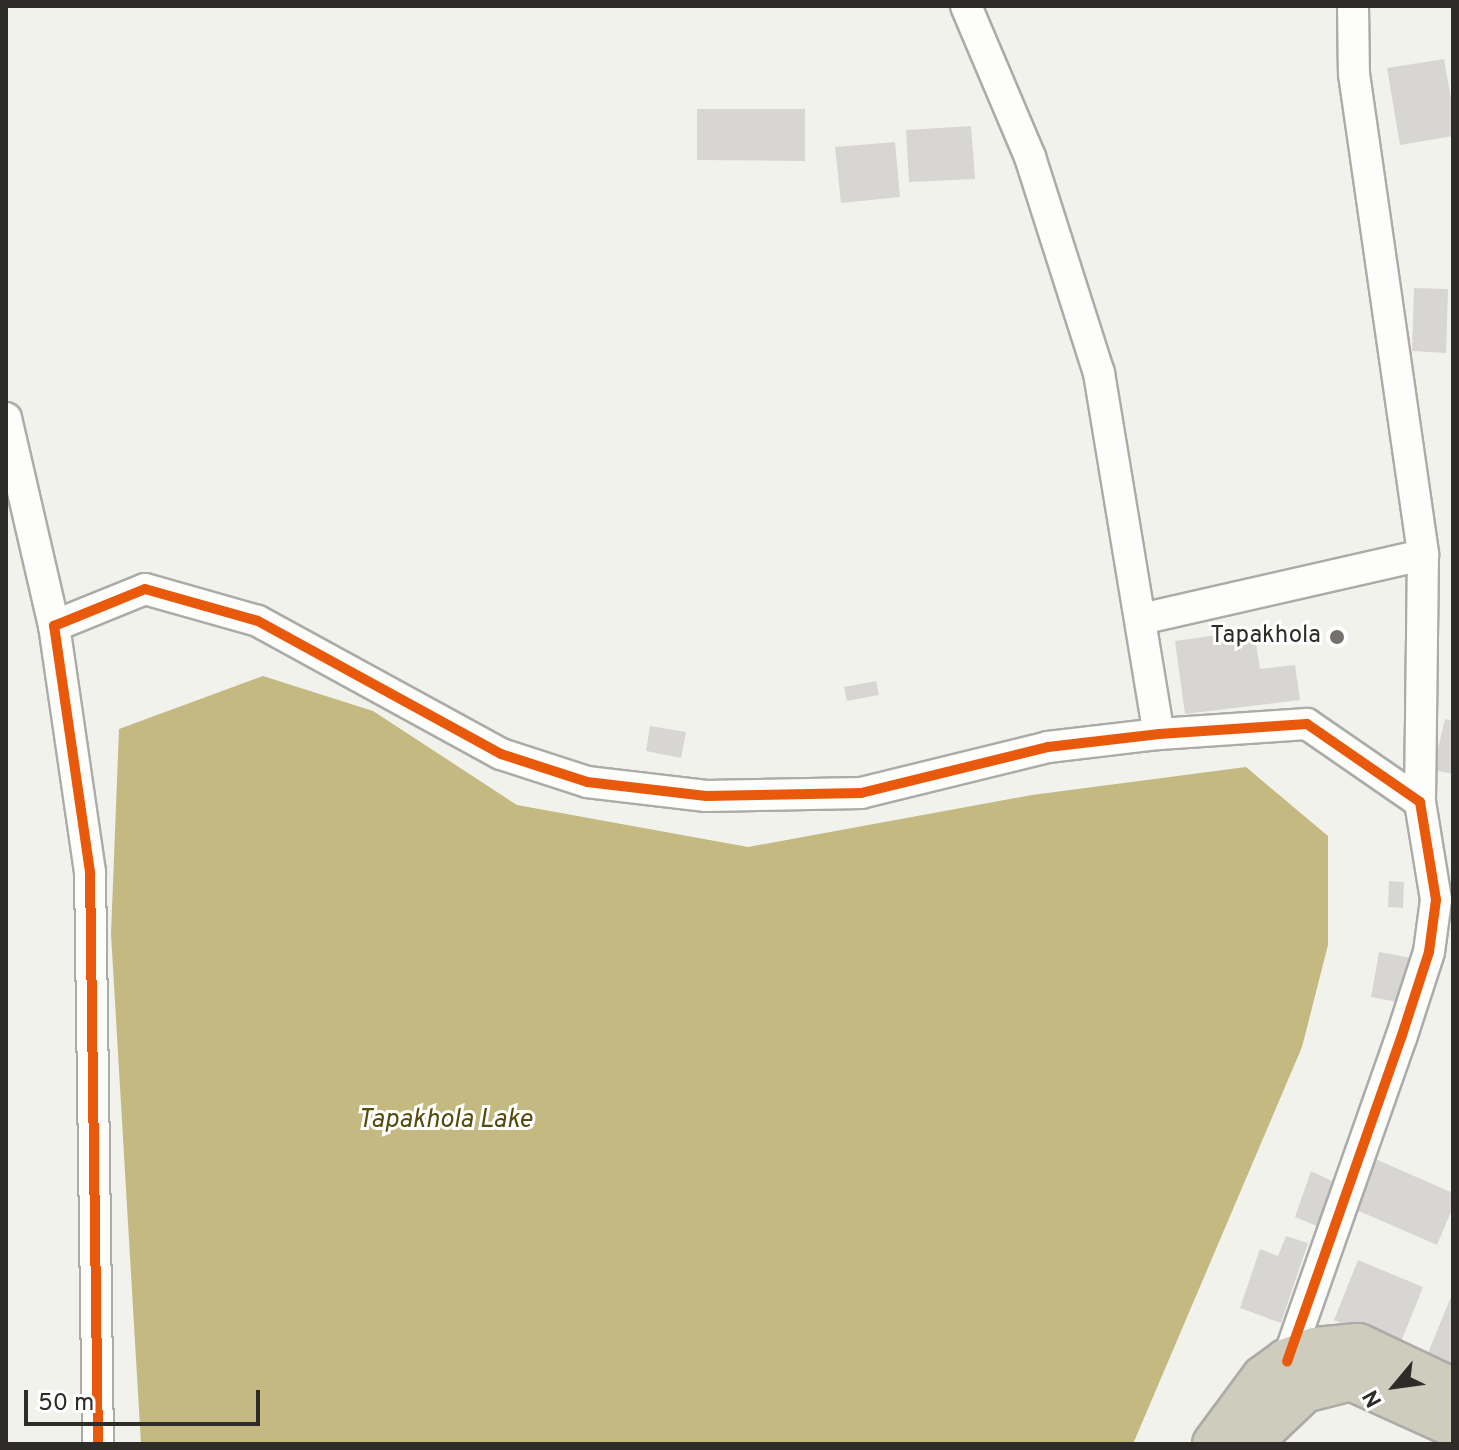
<!DOCTYPE html>
<html>
<head>
<meta charset="utf-8">
<style>
	body { margin:0 }
	#map { position:relative; width:1459px; height:1450px; overflow:hidden; background:#f2f2ed; font-family:Overpass,sans-serif }
	div>[style] { position:absolute }
	.water>* { inset:0; background:#c4b980 }
	.building>* { inset:0; background:#d7d6d3 }
	.roads { filter:drop-shadow(2px 0 #acaba7) drop-shadow(-2px 0 #acaba7) drop-shadow(0 2px #acaba7) drop-shadow(0 -2px #acaba7) }
	.street>* { height:30px; margin:-15px; padding:0 15px; transform-origin:15px; border-radius:15px; background:#fdfdfc }
	.highway>* { height:44px; margin:-22px; padding:0 22px; transform-origin:22px; border-radius:22px; background:#ceccbc }
	.cycleway>* { height:10px; margin:-5px; padding:0 5px; transform-origin:5px; border-radius:5px; background:#e8590c }
	.dots>* { width:22px; height:22px; translate:-50% -50%; box-sizing:border-box; border:4px solid #fff; border-radius:50% }
	span { translate:-50% -50%; white-space:nowrap; text-align:center; line-height:1.15; -webkit-text-stroke:6px #fff; paint-order:stroke }
	.poi-label { font-size:24px; color:#2d2c29 }
	.right { translate:-100% -50%; text-align:right }
	.water-label { font-size:26px; color:#564b0b; font-style:italic }
	.frame { position:absolute; inset:0; border:8px solid #2d2c29; pointer-events:none }
	.north { position:absolute; left:1355px; top:1346px; width:80px; height:80px; -webkit-text-stroke:6px #fff; paint-order:stroke; rotate:241deg; font-size:22px; font-weight:700; line-height:32px; text-align:center; color:#2d2c29 }
	.north::after { content:''; display:block; margin:auto; width:28px; height:36px; background:#2d2c29; clip-path:polygon(50% 0,100% 100%,50% 72%,0 100%) }
	.scale { position:absolute; left:24px; top:1390px; width:236px; height:36px; box-sizing:border-box; border:4px solid #2d2c29; border-top:0; padding-left:10px; font-size:24px; line-height:28px; white-space:nowrap; color:#2d2c29; -webkit-text-stroke:6px #fff; paint-order:stroke }
</style>
</head>
<body>
<div id="map">
	<div class="water">
		<div style="clip-path:polygon(263px 676px,373px 711px,517px 805px,748px 847px,1032px 795px,1246px 767px,1328px 836px,1328px 945px,1302px 1047px,1133px 1444px,141px 1444px,111px 934px,119px 729px)"></div>
	</div>
	<div class="building">
		<div style="clip-path:polygon(1444px 59px,1453px 110px,1453px 136px,1400px 145px,1387px 68px)"></div>
		<div style="clip-path:polygon(697px 109px,805px 109px,805px 161px,697px 160px)"></div>
		<div style="clip-path:polygon(971px 126px,975px 179px,909px 182px,906px 130px)"></div>
		<div style="clip-path:polygon(895px 142px,900px 197px,841px 203px,835px 147px)"></div>
		<div style="clip-path:polygon(1414px 288px,1448px 289px,1446px 353px,1412px 351px)"></div>
		<div style="clip-path:polygon(1254px 630px,1260px 669px,1295px 665px,1300px 700px,1185px 714px,1175px 641px)"></div>
		<div style="clip-path:polygon(876px 681px,879px 695px,847px 701px,844px 687px)"></div>
		<div style="clip-path:polygon(1445px 719px,1453px 721px,1453px 774px,1433px 770px)"></div>
		<div style="clip-path:polygon(650px 726px,686px 732px,681px 758px,646px 751px)"></div>
		<div style="clip-path:polygon(1389px 881px,1404px 882px,1403px 908px,1388px 907px)"></div>
		<div style="clip-path:polygon(1379px 952px,1417px 959px,1408px 1004px,1371px 997px)"></div>
		<div style="clip-path:polygon(1366px 1155px,1453px 1193px,1453px 1207px,1437px 1245px,1345px 1205px)"></div>
		<div style="clip-path:polygon(1311px 1171px,1340px 1185px,1319px 1227px,1295px 1217px)"></div>
		<div style="clip-path:polygon(1286px 1236px,1308px 1243px,1281px 1323px,1240px 1308px,1260px 1249px,1278px 1256px)"></div>
		<div style="clip-path:polygon(1358px 1260px,1423px 1287px,1399px 1347px,1334px 1320px)"></div>
		<div style="clip-path:polygon(1453px 1292px,1453px 1364px,1428px 1353px)"></div>
	</div>
	<div class="roads">
		<div class="street">
			<div style="left:966px;top:6px;width:164px;rotate:67deg"></div>
			<div style="left:1030px;top:157px;width:227px;rotate:72.3deg"></div>
			<div style="left:1099px;top:373px;width:366px;rotate:80.6deg"></div>
			<div style="left:1353px;top:6px;width:68px;rotate:89.2deg"></div>
			<div style="left:1354px;top:74px;width:486px;rotate:81.8deg"></div>
			<div style="left:1423px;top:555px;width:247px;rotate:90.7deg"></div>
			<div style="left:6px;top:418px;width:213px;rotate:77deg"></div>
			<div style="left:1141px;top:619px;width:289px;rotate:-12.8deg"></div>
			<div style="left:98px;top:1444px;width:572px;rotate:-90.8deg"></div>
			<div style="left:90px;top:872px;width:249px;rotate:-98.3deg"></div>
			<div style="left:54px;top:626px;width:98px;rotate:-22.1deg"></div>
			<div style="left:145px;top:589px;width:117px;rotate:15.8deg"></div>
			<div style="left:258px;top:621px;width:277px;rotate:28.7deg"></div>
			<div style="left:501px;top:754px;width:90px;rotate:18deg"></div>
			<div style="left:587px;top:782px;width:120px;rotate:6.7deg"></div>
			<div style="left:706px;top:796px;width:155px;rotate:-1.1deg"></div>
			<div style="left:861px;top:793px;width:193px;rotate:-13.8deg"></div>
			<div style="left:1048px;top:747px;width:112px;rotate:-6.7deg"></div>
			<div style="left:1159px;top:734px;width:148px;rotate:-3.9deg"></div>
			<div style="left:1307px;top:724px;width:137px;rotate:34.6deg"></div>
			<div style="left:1420px;top:802px;width:99px;rotate:80.7deg"></div>
			<div style="left:1436px;top:900px;width:52px;rotate:97.7deg"></div>
			<div style="left:1429px;top:952px;width:90px;rotate:108deg"></div>
			<div style="left:1401px;top:1038px;width:343px;rotate:109.4deg"></div>
		</div>
		<div class="highway">
			<div style="left:1215px;top:1444px;width:82px;rotate:-53.4deg"></div>
			<div style="left:1264px;top:1378px;width:29px;rotate:-36deg"></div>
			<div style="left:1287px;top:1361px;width:30px;rotate:-21deg"></div>
			<div style="left:1315px;top:1350px;width:43px;rotate:-5.3deg"></div>
			<div style="left:1358px;top:1346px;width:105px;rotate:25.3deg"></div>
			<div style="left:1247px;top:1444px;width:79px;rotate:-43.5deg"></div>
			<div style="left:1304px;top:1390px;width:49px;rotate:-14.3deg"></div>
			<div style="left:1351px;top:1378px;width:112px;rotate:24.3deg"></div>
		</div>
	</div>
	<div class="cycleway">
		<div style="left:98px;top:1444px;width:572px;rotate:-90.8deg"></div>
		<div style="left:90px;top:872px;width:249px;rotate:-98.3deg"></div>
		<div style="left:54px;top:626px;width:98px;rotate:-22.1deg"></div>
		<div style="left:145px;top:589px;width:117px;rotate:15.8deg"></div>
		<div style="left:258px;top:621px;width:277px;rotate:28.7deg"></div>
		<div style="left:501px;top:754px;width:90px;rotate:18deg"></div>
		<div style="left:587px;top:782px;width:120px;rotate:6.7deg"></div>
		<div style="left:706px;top:796px;width:155px;rotate:-1.1deg"></div>
		<div style="left:861px;top:793px;width:193px;rotate:-13.8deg"></div>
		<div style="left:1048px;top:747px;width:112px;rotate:-6.7deg"></div>
		<div style="left:1159px;top:734px;width:148px;rotate:-3.9deg"></div>
		<div style="left:1307px;top:724px;width:137px;rotate:34.6deg"></div>
		<div style="left:1420px;top:802px;width:99px;rotate:80.7deg"></div>
		<div style="left:1436px;top:900px;width:52px;rotate:97.7deg"></div>
		<div style="left:1429px;top:952px;width:90px;rotate:108deg"></div>
		<div style="left:1401px;top:1038px;width:343px;rotate:109.4deg"></div>
	</div>
	<div class="dots">
		<div style="left:1337px;top:637px;background:#72716e"></div>
	</div>
	<div class="poi-label">
		<span class="right" style="left:1321px;top:637px">Tapakhola</span>
	</div>
	<div class="water-label">
		<span style="left:445px;top:1121px">Tapakhola Lake</span>
	</div>
	<div class="frame"></div>
	<div class="north">N</div>
	<div class="scale">50 m</div>
</div>
</body>
</html>
